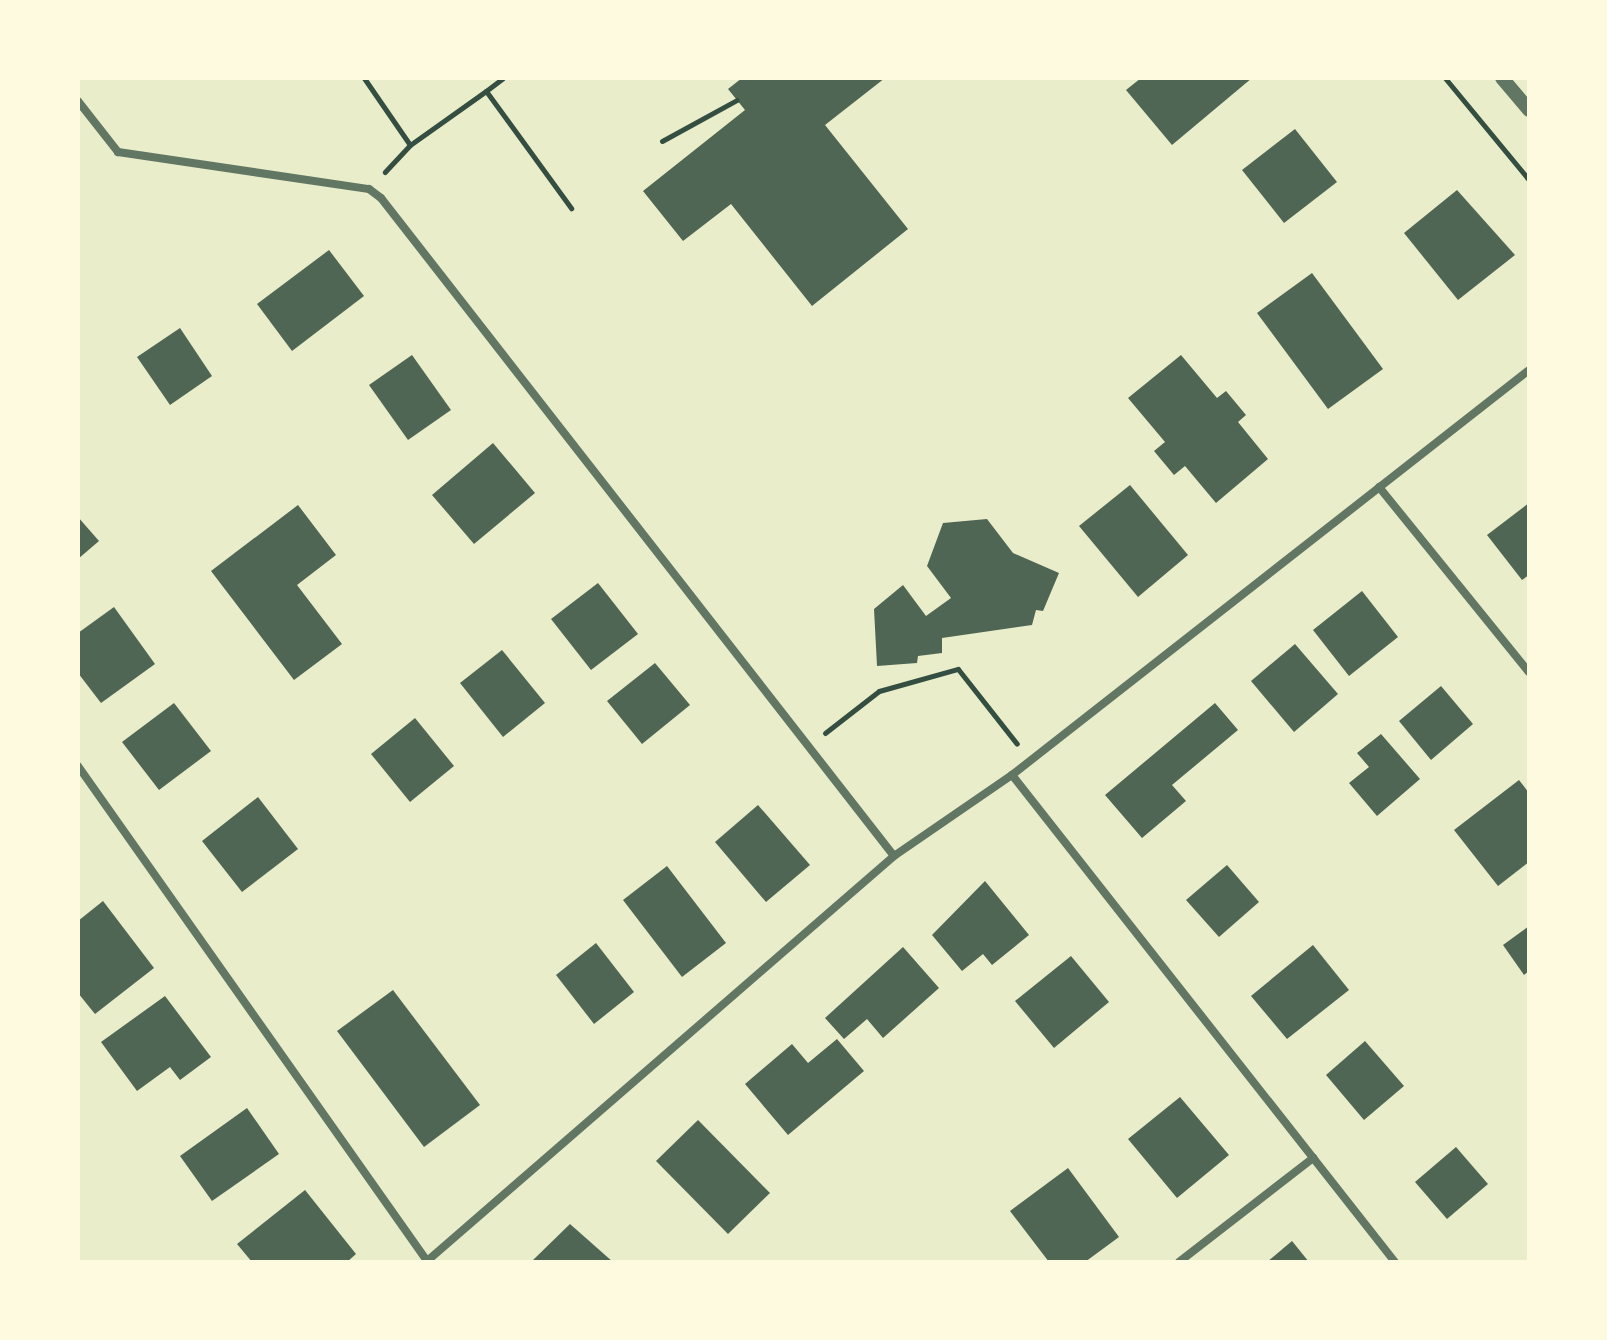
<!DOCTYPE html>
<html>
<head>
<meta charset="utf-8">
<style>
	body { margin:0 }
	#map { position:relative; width:1607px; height:1340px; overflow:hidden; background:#e9edc9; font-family:"Alegreya Sans",sans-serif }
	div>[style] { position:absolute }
	.building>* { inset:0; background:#4f6655 }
	.path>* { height:5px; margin:-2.5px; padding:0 2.5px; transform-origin:2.5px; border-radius:2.5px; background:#344e41 }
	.minor>* { height:8px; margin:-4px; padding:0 4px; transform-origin:4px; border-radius:4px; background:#617663 }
	.tertiary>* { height:14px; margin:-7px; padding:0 7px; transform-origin:7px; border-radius:7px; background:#617663 }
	span { translate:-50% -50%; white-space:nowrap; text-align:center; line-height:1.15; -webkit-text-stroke:8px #fefae0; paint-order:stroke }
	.frame { position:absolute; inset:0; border:80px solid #fefae0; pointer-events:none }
</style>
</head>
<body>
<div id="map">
	<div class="building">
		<div style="clip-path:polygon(742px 78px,885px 78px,825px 125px,908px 229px,812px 306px,731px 204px,683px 241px,643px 191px,745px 110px,728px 89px)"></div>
		<div style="clip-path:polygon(1141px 78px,1252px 78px,1172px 145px,1126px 90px)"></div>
		<div style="clip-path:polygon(1295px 129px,1337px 182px,1284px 223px,1242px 170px)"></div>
		<div style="clip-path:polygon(1457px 190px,1515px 255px,1458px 300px,1404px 233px)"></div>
		<div style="clip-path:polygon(329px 250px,364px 296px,292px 351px,257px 304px)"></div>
		<div style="clip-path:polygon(1312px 273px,1383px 369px,1328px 409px,1257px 313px)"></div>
		<div style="clip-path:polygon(180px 328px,212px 376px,170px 405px,137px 357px)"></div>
		<div style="clip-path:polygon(412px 355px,451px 410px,408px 440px,369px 385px)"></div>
		<div style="clip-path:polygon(1181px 355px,1217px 398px,1226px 391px,1246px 415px,1238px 422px,1268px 459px,1216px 503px,1185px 466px,1174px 475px,1154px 451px,1165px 442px,1128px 398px)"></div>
		<div style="clip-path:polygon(493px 443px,535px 493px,474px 544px,432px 495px)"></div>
		<div style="clip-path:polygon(1130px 485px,1188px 555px,1138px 597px,1079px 526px)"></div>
		<div style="clip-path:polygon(1529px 503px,1529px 575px,1522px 580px,1487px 535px)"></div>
		<div style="clip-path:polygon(298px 505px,336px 555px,297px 585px,342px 644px,294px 680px,211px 571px)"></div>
		<div style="clip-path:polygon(78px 517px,99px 541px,78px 559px)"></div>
		<div style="clip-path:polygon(987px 519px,1013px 553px,1059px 573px,1043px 611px,1036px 610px,1032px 625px,942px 638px,942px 653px,918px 656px,917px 663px,877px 666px,874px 609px,903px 585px,926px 616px,951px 598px,927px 566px,943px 523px)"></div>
		<div style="clip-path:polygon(598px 583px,638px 634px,591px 670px,551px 619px)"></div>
		<div style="clip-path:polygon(1362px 591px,1398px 637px,1349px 676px,1313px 630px)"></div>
		<div style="clip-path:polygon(114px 607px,155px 664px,101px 703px,78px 673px,78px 633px)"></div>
		<div style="clip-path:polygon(1295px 644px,1338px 694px,1294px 732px,1251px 681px)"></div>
		<div style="clip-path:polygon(502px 650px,545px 703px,503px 737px,460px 683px)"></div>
		<div style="clip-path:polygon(655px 663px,690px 705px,642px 744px,607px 701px)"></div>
		<div style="clip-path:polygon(1441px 686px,1473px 724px,1431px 760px,1399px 721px)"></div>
		<div style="clip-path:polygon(174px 703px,211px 751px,159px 790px,122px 742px)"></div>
		<div style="clip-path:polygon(1215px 703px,1238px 730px,1172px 785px,1186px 801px,1142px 838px,1105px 795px)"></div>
		<div style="clip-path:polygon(415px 718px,454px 766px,410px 802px,371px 754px)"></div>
		<div style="clip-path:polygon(1381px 734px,1420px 779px,1377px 816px,1349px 783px,1369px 767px,1357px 753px)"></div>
		<div style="clip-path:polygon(1519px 780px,1529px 793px,1529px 862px,1498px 886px,1454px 830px)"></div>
		<div style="clip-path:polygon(258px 797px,298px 849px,242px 892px,202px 841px)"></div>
		<div style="clip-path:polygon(758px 805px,810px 865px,766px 902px,715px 842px)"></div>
		<div style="clip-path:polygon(1227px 865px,1259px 902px,1219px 937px,1186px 900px)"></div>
		<div style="clip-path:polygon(667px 866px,726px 943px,682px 977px,623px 900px)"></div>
		<div style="clip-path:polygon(985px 881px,1029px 935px,992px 965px,983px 954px,962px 971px,932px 935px)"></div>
		<div style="clip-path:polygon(103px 901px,154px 968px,95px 1014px,78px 993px,78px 921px)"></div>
		<div style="clip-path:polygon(1529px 926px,1529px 971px,1524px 975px,1503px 945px)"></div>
		<div style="clip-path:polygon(596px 943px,634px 992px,594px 1024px,556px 975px)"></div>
		<div style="clip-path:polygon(1313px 945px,1349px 990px,1287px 1039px,1251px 996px)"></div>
		<div style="clip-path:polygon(903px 947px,939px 988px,883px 1038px,867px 1019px,844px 1039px,825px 1018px)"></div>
		<div style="clip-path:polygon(1071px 956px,1109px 1002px,1054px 1048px,1015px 1001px)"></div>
		<div style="clip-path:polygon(393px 990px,480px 1105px,424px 1147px,337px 1031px)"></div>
		<div style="clip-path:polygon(165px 996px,211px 1057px,180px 1080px,170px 1067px,137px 1091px,101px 1042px)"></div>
		<div style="clip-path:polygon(837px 1039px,864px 1071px,788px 1135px,745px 1084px,792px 1044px,808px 1063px)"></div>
		<div style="clip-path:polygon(1365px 1041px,1404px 1086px,1364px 1120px,1326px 1075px)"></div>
		<div style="clip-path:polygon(1180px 1097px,1229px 1155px,1177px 1198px,1128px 1139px)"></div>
		<div style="clip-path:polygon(247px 1108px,279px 1154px,212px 1201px,180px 1156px)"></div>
		<div style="clip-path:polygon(698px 1120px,770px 1193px,728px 1234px,656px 1161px)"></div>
		<div style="clip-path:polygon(1456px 1147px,1488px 1184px,1447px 1219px,1415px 1182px)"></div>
		<div style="clip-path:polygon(1068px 1168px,1119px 1237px,1085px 1262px,1049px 1262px,1010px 1211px)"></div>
		<div style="clip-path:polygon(305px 1190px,356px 1254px,347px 1262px,252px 1262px,237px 1244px)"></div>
		<div style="clip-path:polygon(570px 1224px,613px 1262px,531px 1262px)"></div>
		<div style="clip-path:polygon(1292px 1241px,1309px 1262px,1267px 1262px)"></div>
	</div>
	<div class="path">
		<div style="left:364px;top:78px;width:81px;rotate:55.5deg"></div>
		<div style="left:410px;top:145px;width:37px;rotate:133deg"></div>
		<div style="left:1445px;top:78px;width:132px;rotate:50.5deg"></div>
		<div style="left:486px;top:91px;width:21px;rotate:-37deg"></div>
		<div style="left:662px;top:141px;width:85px;rotate:-28.7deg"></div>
		<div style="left:410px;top:145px;width:93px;rotate:-35.4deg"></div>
		<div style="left:486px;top:91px;width:145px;rotate:54deg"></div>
		<div style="left:825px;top:733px;width:68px;rotate:-37.9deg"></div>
		<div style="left:879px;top:691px;width:82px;rotate:-15.6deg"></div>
		<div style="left:958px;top:669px;width:95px;rotate:51.8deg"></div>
	</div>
	<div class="minor">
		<div style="left:78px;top:101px;width:65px;rotate:51.9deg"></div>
		<div style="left:118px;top:152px;width:254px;rotate:8.4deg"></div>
		<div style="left:369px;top:189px;width:15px;rotate:37deg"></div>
		<div style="left:381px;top:198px;width:834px;rotate:52.06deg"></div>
		<div style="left:1379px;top:487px;width:238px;rotate:51deg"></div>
		<div style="left:78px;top:766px;width:606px;rotate:54.81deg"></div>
		<div style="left:1012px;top:775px;width:620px;rotate:51.82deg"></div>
		<div style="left:426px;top:1262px;width:620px;rotate:-40.94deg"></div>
		<div style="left:894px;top:856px;width:143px;rotate:-34.5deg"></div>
		<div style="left:1012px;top:775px;width:657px;rotate:-38.07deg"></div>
		<div style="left:1179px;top:1262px;width:170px;rotate:-37.8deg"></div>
	</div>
	<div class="tertiary">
		<div style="left:1502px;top:78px;width:42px;rotate:49.8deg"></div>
	</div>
	<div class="frame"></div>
</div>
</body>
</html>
